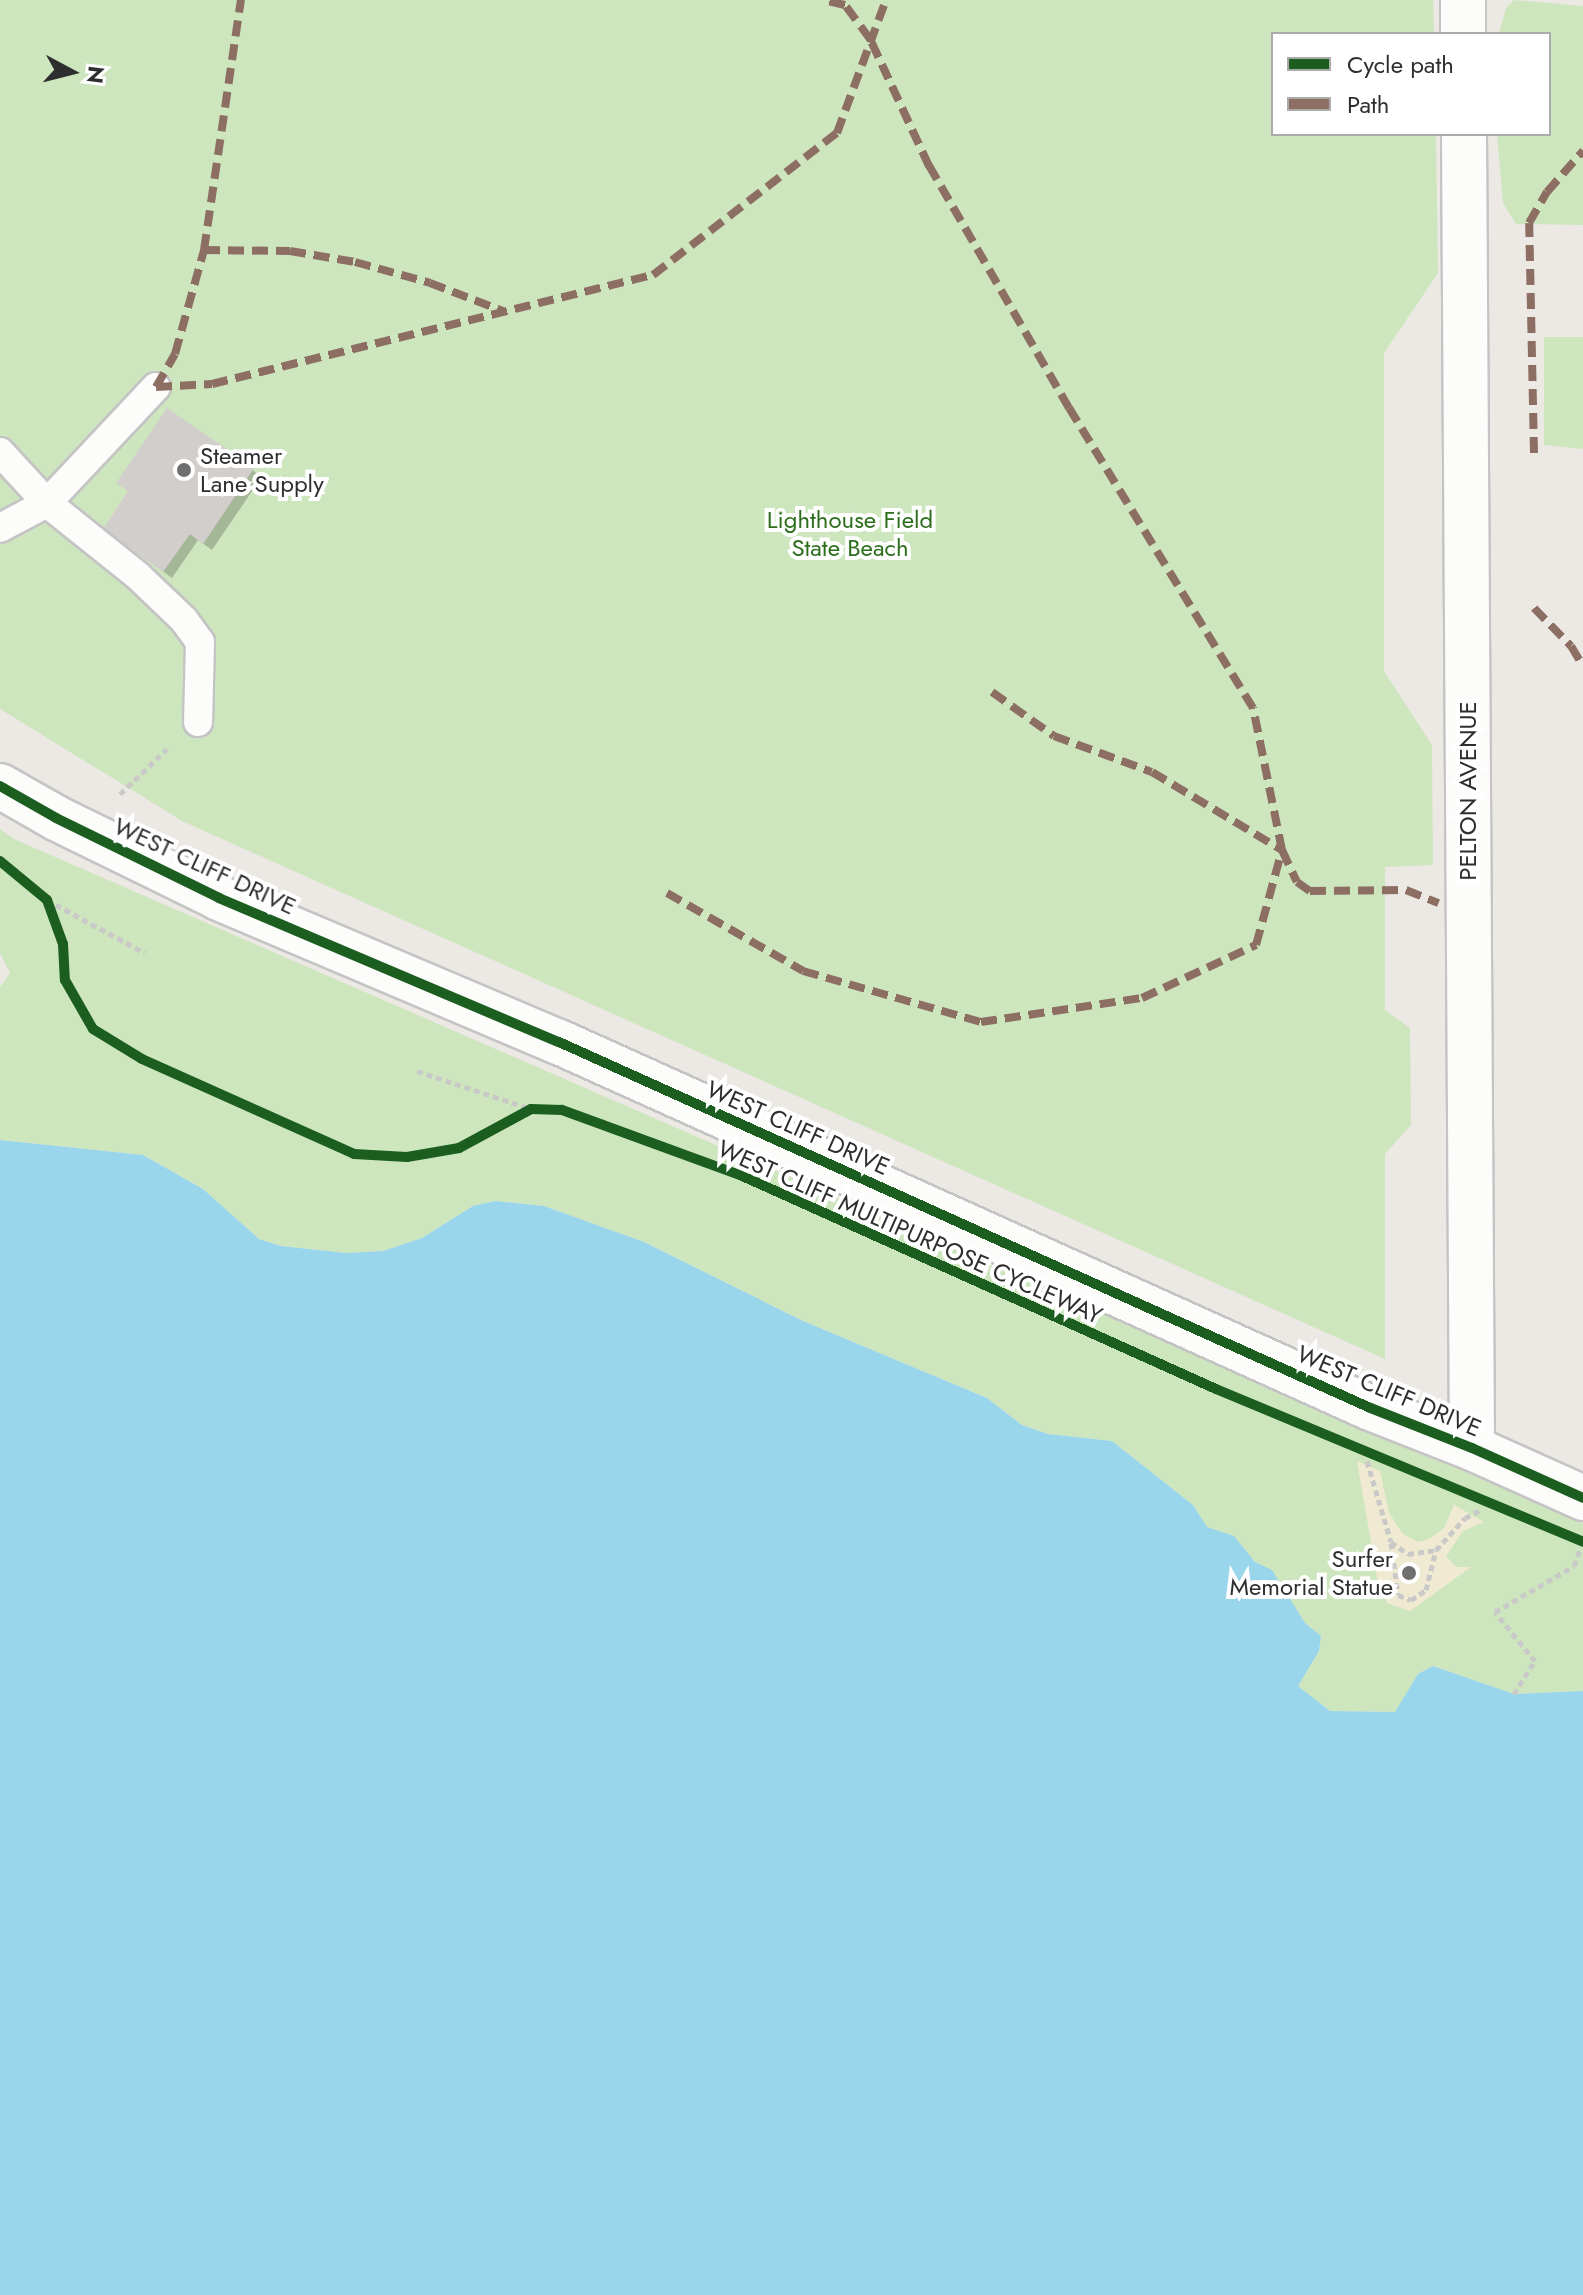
<!DOCTYPE html>
<html>
<head>
<meta charset="utf-8">
<style>
	body { margin:0 }
	#map { position:relative; width:1583px; height:2295px; overflow:hidden; background:#ece8e4; font-family:Jost,sans-serif }
	div>[style] { position:absolute }
	.green>* { inset:0; background:#cee6be }
	.sand>* { inset:0; background:#f0ead3 }
	.water>* { inset:0; background:#99d6ec }
	.shadow>* { inset:0; background:#0003 }
	.building>* { inset:0; background:#d1cecb }
	.path>* { height:5px; margin-top:-2.5px; transform-origin:0; background:repeating-linear-gradient(90deg,#c9c9c8 0 6px,transparent 0 10px) }
	.roads { filter:drop-shadow(2px 0 #c5c4c5) drop-shadow(-2px 0 #c5c4c5) drop-shadow(0 2px #c5c4c5) drop-shadow(0 -2px #c5c4c5) }
	.service>* { height:28px; margin:-14px; padding:0 14px; transform-origin:14px; border-radius:14px; background:#fcfcfb }
	.minor>* { height:44px; margin:-22px; padding:0 22px; transform-origin:22px; border-radius:22px; background:#fcfcfb }
	.tertiary>* { height:44px; margin:-22px; padding:0 22px; transform-origin:22px; border-radius:22px; background:#fcfcfb }
	.quiet>* { height:8px; margin-top:-4px; transform-origin:0; background:repeating-linear-gradient(90deg,#8d6e63 0 16px,transparent 0 24px) }
	.cycleway>* { height:10px; margin:-5px; padding:0 5px; transform-origin:5px; border-radius:5px; background:#1b5e20 }
	.dots>* { width:22px; height:22px; translate:-50% -50%; box-sizing:border-box; border:4px solid #fff; border-radius:50% }
	span { translate:-50% -50%; white-space:nowrap; text-align:center; line-height:1.15; -webkit-text-stroke:8px #fff; paint-order:stroke }
	.poi-label { font-size:24px; color:#2e2e2e }
	.left { translate:0 -50%; text-align:left }
	.right { translate:-100% -50%; text-align:right }
	.park-label { font-size:24px; color:#2c6e1b }
	.street-label { font-size:24px; color:#2e2e2e }
	.legend { position:absolute; left:1271px; top:32px; width:280px; height:104px; box-sizing:border-box; background:#fff; border:2px solid #ababab; margin:0; padding:10px 14px; list-style:none; font-size:24px; color:#2e2e2e }
	.legend li { display:flex; align-items:center; gap:16px; height:40px }
	.legend b { width:40px; border:2px solid #ababab }
	.north { position:absolute; left:32px; top:32px; width:80px; height:80px; -webkit-text-stroke:6px #fff; paint-order:stroke; rotate:97deg; font-size:22px; font-weight:700; line-height:32px; text-align:center; color:#2e2e2e }
	.north::after { content:''; display:block; margin:auto; width:28px; height:36px; background:#2e2e2e; clip-path:polygon(50% 0,100% 100%,50% 72%,0 100%) }
</style>
</head>
<body>
<div id="map">
	<div class="green">
		<div style="clip-path:polygon(0 0,1433px 0,1434px 34px,1273px 34px,1273px 134px,1436px 134px,1438px 273px,1384px 353px,1384px 671px,1432px 745px,1433px 865px,1385px 867px,1385px 1010px,1410px 1028px,1411px 1125px,1385px 1154px,1385px 1359px,184px 822px,0 709px)"></div>
		<div style="clip-path:polygon(1514px 0,1583px 6px,1583px 225px,1516px 224px,1503px 203px,1497px 134px,1549px 134px,1549px 34px,1499px 34px,1506px 8px)"></div>
		<div style="clip-path:polygon(1544px 337px,1583px 337px,1583px 449px,1544px 445px)"></div>
		<div style="clip-path:polygon(0 829px,14px 839px,1583px 1523px,1583px 1691px,1514px 1694px,1433px 1666px,1418px 1674px,1396px 1712px,1330px 1711px,1298px 1686px,1319px 1651px,1321px 1636px,1305px 1623px,1272px 1571px,1255px 1562px,1234px 1536px,1207px 1527px,1193px 1505px,1112px 1441px,1048px 1434px,1022px 1425px,987px 1398px,803px 1321px,644px 1242px,544px 1206px,495px 1201px,473px 1206px,422px 1238px,383px 1251px,346px 1253px,281px 1246px,259px 1239px,203px 1189px,143px 1155px,0 1140px,0 987px,10px 973px,0 953px)"></div>
	</div>
	<div class="sand">
		<div style="clip-path:polygon(1357px 1461px,1380px 1471px,1389px 1513px,1403px 1534px,1418px 1542px,1429px 1539px,1444px 1528px,1454px 1505px,1484px 1522px,1463px 1531px,1446px 1556px,1456px 1567px,1471px 1567px,1410px 1611px,1387px 1603px,1378px 1583px)"></div>
	</div>
	<div class="water">
		<div style="clip-path:polygon(0 1140px,143px 1155px,203px 1189px,259px 1239px,281px 1246px,346px 1253px,383px 1251px,422px 1238px,473px 1206px,495px 1201px,544px 1206px,644px 1242px,803px 1321px,987px 1398px,1022px 1425px,1048px 1434px,1112px 1441px,1193px 1505px,1207px 1527px,1234px 1536px,1255px 1562px,1272px 1570px,1305px 1623px,1321px 1636px,1319px 1651px,1298px 1686px,1330px 1711px,1395px 1712px,1418px 1674px,1433px 1666px,1514px 1694px,1583px 1691px,1583px 2295px,0 2295px)"></div>
	</div>
	<div class="shadow">
		<div style="clip-path:polygon(253px 470px,261px 478px,212px 550px,198px 540px,172px 578px,105px 529px,130px 493px,118px 483px)"></div>
	</div>
	<div class="building">
		<div style="clip-path:polygon(167px 408px,254px 468px,203px 544px,190px 534px,163px 572px,103px 529px,128px 491px,116px 483px)"></div>
	</div>
	<div class="path">
		<div style="left:120px;top:794px;width:65px;rotate:-43.8deg"></div>
		<div style="left:47px;top:900px;width:111px;rotate:28.4deg"></div>
		<div style="left:417px;top:1071px;width:120px;rotate:18.4deg"></div>
		<div style="left:1367px;top:1461px;width:84px;rotate:73.5deg"></div>
		<div style="left:1391px;top:1542px;width:21px;rotate:35deg"></div>
		<div style="left:1408px;top:1554px;width:28px;rotate:-8deg"></div>
		<div style="left:1436px;top:1550px;width:43px;rotate:-47.8deg"></div>
		<div style="left:1465px;top:1518px;width:20px;rotate:-27deg"></div>
		<div style="left:1391px;top:1543px;width:52px;rotate:82.3deg"></div>
		<div style="left:1398px;top:1595px;width:14px;rotate:21deg"></div>
		<div style="left:1411px;top:1600px;width:18px;rotate:-34deg"></div>
		<div style="left:1426px;top:1590px;width:41px;rotate:-76deg"></div>
		<div style="left:1514px;top:1694px;width:39px;rotate:-58deg"></div>
		<div style="left:1535px;top:1661px;width:63px;rotate:-129.2deg"></div>
		<div style="left:1495px;top:1612px;width:91px;rotate:-30.2deg"></div>
		<div style="left:1574px;top:1566px;width:20px;rotate:-70deg"></div>
	</div>
	<div class="roads">
		<div class="service">
			<div style="left:0;top:452px;width:69px;rotate:47.3deg"></div>
			<div style="left:47px;top:503px;width:117px;rotate:38.7deg"></div>
			<div style="left:138px;top:576px;width:64px;rotate:43.7deg"></div>
			<div style="left:184px;top:620px;width:27px;rotate:54deg"></div>
			<div style="left:200px;top:642px;width:80px;rotate:91.4deg"></div>
			<div style="left:0;top:528px;width:53px;rotate:-28deg"></div>
			<div style="left:47px;top:503px;width:159px;rotate:-46.8deg"></div>
		</div>
		<div class="minor">
			<div style="left:1463px;top:0;width:34px;rotate:90deg"></div>
			<div style="left:1464px;top:134px;width:1314px;rotate:89.65deg"></div>
		</div>
		<div class="tertiary">
			<div style="left:0;top:786px;width:64px;rotate:29.7deg"></div>
			<div style="left:56px;top:818px;width:182px;rotate:26.1deg"></div>
			<div style="left:219px;top:898px;width:369px;rotate:23deg"></div>
			<div style="left:559px;top:1042px;width:888px;rotate:24.28deg"></div>
			<div style="left:1368px;top:1407px;width:112px;rotate:21.5deg"></div>
			<div style="left:1472px;top:1448px;width:122px;rotate:24.2deg"></div>
		</div>
	</div>
	<div class="quiet">
		<div style="left:204px;top:250px;width:86px;rotate:0.7deg"></div>
		<div style="left:290px;top:251px;width:66px;rotate:9.6deg"></div>
		<div style="left:355px;top:262px;width:78px;rotate:15.6deg"></div>
		<div style="left:430px;top:283px;width:78px;rotate:21deg"></div>
		<div style="left:156px;top:387px;width:56px;rotate:-3.1deg"></div>
		<div style="left:212px;top:384px;width:454px;rotate:-13.9deg"></div>
		<div style="left:653px;top:275px;width:232px;rotate:-37.7deg"></div>
		<div style="left:837px;top:133px;width:142px;rotate:-69.8deg"></div>
		<div style="left:156px;top:387px;width:38px;rotate:-60deg"></div>
		<div style="left:175px;top:354px;width:108px;rotate:-74.4deg"></div>
		<div style="left:204px;top:250px;width:253px;rotate:-81.6deg"></div>
		<div style="left:1534px;top:453px;width:230px;rotate:-91.2deg"></div>
		<div style="left:1529px;top:223px;width:36px;rotate:-60deg"></div>
		<div style="left:1547px;top:192px;width:55px;rotate:-48.7deg"></div>
		<div style="left:1534px;top:608px;width:53px;rotate:45.8deg"></div>
		<div style="left:1571px;top:646px;width:23px;rotate:59deg"></div>
		<div style="left:992px;top:692px;width:76px;rotate:35.4deg"></div>
		<div style="left:1054px;top:736px;width:104px;rotate:20.2deg"></div>
		<div style="left:1152px;top:772px;width:152px;rotate:31deg"></div>
		<div style="left:1282px;top:850px;width:35px;rotate:65deg"></div>
		<div style="left:1297px;top:882px;width:16px;rotate:35deg"></div>
		<div style="left:1310px;top:891px;width:96px;rotate:-0.6deg"></div>
		<div style="left:1406px;top:890px;width:35px;rotate:22deg"></div>
		<div style="left:667px;top:893px;width:157px;rotate:29.8deg"></div>
		<div style="left:803px;top:971px;width:185px;rotate:16deg"></div>
		<div style="left:981px;top:1022px;width:163px;rotate:-8.5deg"></div>
		<div style="left:1142px;top:998px;width:126px;rotate:-24.9deg"></div>
		<div style="left:1256px;top:945px;width:98px;rotate:-74.7deg"></div>
		<div style="left:1282px;top:850px;width:145px;rotate:-101.5deg"></div>
		<div style="left:1253px;top:708px;width:352px;rotate:-121.5deg"></div>
		<div style="left:1069px;top:408px;width:280px;rotate:-120deg"></div>
		<div style="left:929px;top:166px;width:140px;rotate:-114.9deg"></div>
		<div style="left:870px;top:39px;width:42px;rotate:-126.3deg"></div>
		<div style="left:845px;top:5px;width:23px;rotate:-167deg"></div>
	</div>
	<div class="cycleway">
		<div style="left:0;top:786px;width:64px;rotate:29.7deg"></div>
		<div style="left:56px;top:818px;width:182px;rotate:26.1deg"></div>
		<div style="left:219px;top:898px;width:369px;rotate:23deg"></div>
		<div style="left:559px;top:1042px;width:888px;rotate:24.28deg"></div>
		<div style="left:1368px;top:1407px;width:112px;rotate:21.5deg"></div>
		<div style="left:1472px;top:1448px;width:122px;rotate:24.2deg"></div>
		<div style="left:0;top:861px;width:61px;rotate:39.7deg"></div>
		<div style="left:47px;top:900px;width:47px;rotate:70deg"></div>
		<div style="left:63px;top:944px;width:36px;rotate:87deg"></div>
		<div style="left:65px;top:980px;width:56px;rotate:60.3deg"></div>
		<div style="left:93px;top:1029px;width:57px;rotate:31.5deg"></div>
		<div style="left:142px;top:1059px;width:232px;rotate:24.1deg"></div>
		<div style="left:354px;top:1154px;width:53px;rotate:3.2deg"></div>
		<div style="left:407px;top:1157px;width:53px;rotate:-9.8deg"></div>
		<div style="left:459px;top:1148px;width:82px;rotate:-28.4deg"></div>
		<div style="left:531px;top:1109px;width:31px;rotate:2deg"></div>
		<div style="left:562px;top:1110px;width:189px;rotate:20.1deg"></div>
		<div style="left:740px;top:1175px;width:522px;rotate:24.21deg"></div>
		<div style="left:1216px;top:1389px;width:398px;rotate:22.6deg"></div>
	</div>
	<div class="dots">
		<div style="left:184px;top:470px;background:#706f6e"></div>
		<div style="left:1409px;top:1573px;background:#706f6e"></div>
	</div>
	<div class="poi-label">
		<span class="left" style="left:200px;top:470px">Steamer<br>Lane Supply</span>
		<span class="right" style="left:1393px;top:1573px">Surfer<br>Memorial Statue</span>
	</div>
	<div class="park-label">
		<span style="left:850px;top:534px">Lighthouse Field<br>State Beach</span>
	</div>
	<div class="street-label">
		<span style="left:1468px;top:791px;rotate:-90deg">PELTON AVENUE</span>
		<span style="left:205px;top:866px;rotate:25deg">WEST CLIFF DRIVE</span>
		<span style="left:798px;top:1128px;rotate:24deg">WEST CLIFF DRIVE</span>
		<span style="left:910px;top:1232px;rotate:24deg">WEST CLIFF MULTIPURPOSE CYCLEWAY</span>
		<span style="left:1389px;top:1391px;rotate:23deg">WEST CLIFF DRIVE</span>
	</div>
	<ul class="legend">
	<li><b style="height:10px;background:#1b5e20"></b>Cycle path</li>
	<li><b style="height:10px;background:#8d6e63"></b>Path</li>
	</ul>
	<div class="north">N</div>
</div>
</body>
</html>
